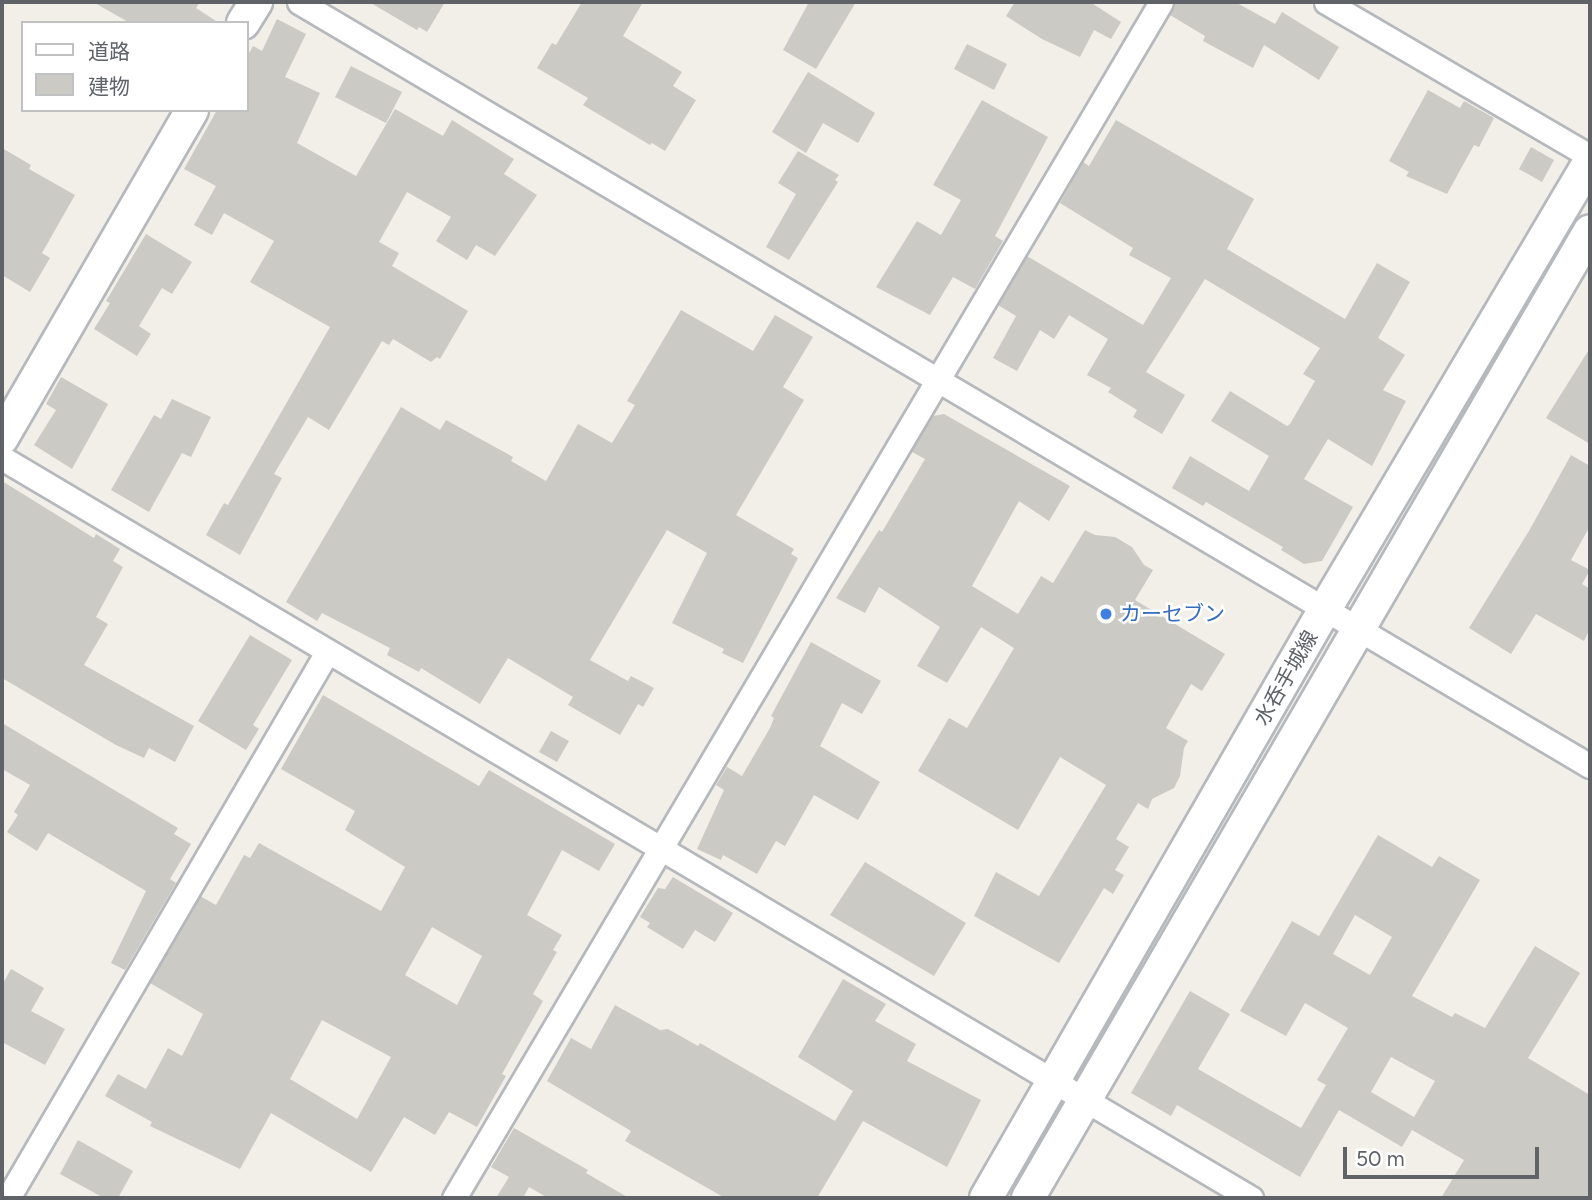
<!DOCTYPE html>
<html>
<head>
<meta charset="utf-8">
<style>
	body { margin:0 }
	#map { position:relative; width:1592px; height:1200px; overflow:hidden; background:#f1efe8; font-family:Figtree,"Noto Sans JP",sans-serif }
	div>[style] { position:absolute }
	.building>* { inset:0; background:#cccac5 }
	.roads { filter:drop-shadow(2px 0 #b5b8bc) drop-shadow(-2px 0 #b5b8bc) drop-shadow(0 2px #b5b8bc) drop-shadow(0 -2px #b5b8bc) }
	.street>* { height:23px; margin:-11.5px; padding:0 11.5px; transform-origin:11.5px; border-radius:11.5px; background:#fff }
	.secondary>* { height:32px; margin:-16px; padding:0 16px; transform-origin:16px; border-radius:16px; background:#fff }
	.dots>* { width:19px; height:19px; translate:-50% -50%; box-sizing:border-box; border:4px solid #fff; border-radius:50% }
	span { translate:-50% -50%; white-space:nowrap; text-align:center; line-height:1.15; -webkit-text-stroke:5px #fff; paint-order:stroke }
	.shop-label { font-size:21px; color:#366cbe }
	.left { translate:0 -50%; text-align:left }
	.street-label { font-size:21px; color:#5f6368 }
	.frame { position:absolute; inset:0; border:4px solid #5f6368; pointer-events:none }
	.legend { position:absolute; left:21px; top:21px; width:228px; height:91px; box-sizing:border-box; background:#fff; border:2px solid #bfc1c3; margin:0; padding:9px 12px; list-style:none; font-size:21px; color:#5f6368 }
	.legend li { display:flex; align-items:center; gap:14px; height:35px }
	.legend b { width:35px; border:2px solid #bfc1c3 }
	.scale { position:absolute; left:1343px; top:1147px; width:196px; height:32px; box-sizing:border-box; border:4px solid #5f6368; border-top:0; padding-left:9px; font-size:21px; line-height:24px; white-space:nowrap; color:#5f6368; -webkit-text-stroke:5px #fff; paint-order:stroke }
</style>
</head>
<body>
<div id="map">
	<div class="building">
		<div style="clip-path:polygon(93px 2px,200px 2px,196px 8px,219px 23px,130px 23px)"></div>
		<div style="clip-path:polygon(369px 2px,445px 2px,427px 32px,419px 27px,417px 30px)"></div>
		<div style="clip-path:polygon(582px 2px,643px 2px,623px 36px,682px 72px,673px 86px,696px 100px,665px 151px,652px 143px,650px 145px,583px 105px,588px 98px,537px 68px,552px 43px,556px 45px)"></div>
		<div style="clip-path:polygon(809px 2px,856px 2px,816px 69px,783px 50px)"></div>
		<div style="clip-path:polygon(1015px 2px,1090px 2px,1121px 22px,1111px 39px,1094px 30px,1080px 57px,1042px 39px,1006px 16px)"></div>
		<div style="clip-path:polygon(1175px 2px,1235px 2px,1275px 24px,1282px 12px,1339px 47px,1319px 80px,1264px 45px,1253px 68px,1203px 41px,1205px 36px,1170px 15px)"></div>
		<div style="clip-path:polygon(277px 19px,306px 34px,285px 77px,320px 93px,297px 143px,356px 176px,395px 109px,443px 136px,452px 120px,514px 159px,504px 174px,537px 195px,495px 256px,476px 245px,467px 260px,436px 241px,451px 217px,407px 192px,379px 242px,399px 253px,392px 266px,468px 311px,440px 359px,437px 357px,431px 362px,393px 339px,389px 345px,382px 341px,329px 430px,308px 417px,274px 474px,282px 478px,240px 555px,206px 535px,224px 503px,228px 505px,330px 327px,250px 282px,274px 241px,224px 213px,212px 235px,194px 225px,216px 186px,184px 169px,217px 110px,247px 110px,247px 57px,253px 46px,262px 51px)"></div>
		<div style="clip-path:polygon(967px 44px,1007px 64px,994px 90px,954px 69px)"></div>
		<div style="clip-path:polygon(351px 66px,402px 92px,386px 123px,335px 97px)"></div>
		<div style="clip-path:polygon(808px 72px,875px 113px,858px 143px,823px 123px,806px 153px,772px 132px)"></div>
		<div style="clip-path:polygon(1428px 90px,1460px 108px,1464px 101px,1494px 118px,1479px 147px,1474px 145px,1447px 194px,1406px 176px,1409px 172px,1389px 161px)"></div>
		<div style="clip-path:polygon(982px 100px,1048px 137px,995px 236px,1003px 241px,975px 289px,953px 277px,930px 315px,876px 287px,917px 221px,941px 235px,961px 200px,933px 185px)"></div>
		<div style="clip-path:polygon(1116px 120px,1254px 199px,1227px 249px,1345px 319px,1377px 263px,1410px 282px,1378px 338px,1405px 355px,1383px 390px,1406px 401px,1372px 466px,1328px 439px,1304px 479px,1353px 507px,1322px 561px,1304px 564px,1281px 550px,1283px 547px,1206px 502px,1203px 506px,1172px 488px,1190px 456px,1249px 491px,1269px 456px,1211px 421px,1230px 391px,1287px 426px,1290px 424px,1315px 381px,1303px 374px,1320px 348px,1205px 279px,1146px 372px,1185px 395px,1162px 434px,1133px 417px,1137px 410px,1108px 392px,1111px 388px,1087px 375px,1108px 339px,1069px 315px,1054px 339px,1040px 330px,1017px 371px,993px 358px,1016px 316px,998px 305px,1027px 256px,1143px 325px,1171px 278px,1129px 255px,1133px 248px,1060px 203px,1083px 162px,1089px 166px)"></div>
		<div style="clip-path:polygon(1531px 147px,1554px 160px,1542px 182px,1519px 169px)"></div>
		<div style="clip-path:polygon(2px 148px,31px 165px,29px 169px,75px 195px,42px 253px,50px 258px,30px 292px,2px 275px)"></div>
		<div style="clip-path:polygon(798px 151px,839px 175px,835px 180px,838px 182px,789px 260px,766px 247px,796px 194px,778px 183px)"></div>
		<div style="clip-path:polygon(146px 234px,192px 262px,172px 294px,162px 288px,139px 326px,151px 334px,137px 356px,94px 329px,110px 303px,106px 301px)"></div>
		<div style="clip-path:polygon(681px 310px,753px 351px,775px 315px,813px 337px,783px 387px,804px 400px,736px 515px,794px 549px,791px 554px,798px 558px,743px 663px,722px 653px,724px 649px,672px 623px,707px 553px,667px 530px,590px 660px,628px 681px,631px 676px,654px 688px,643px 707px,638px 704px,620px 735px,568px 705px,573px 697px,508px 658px,480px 704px,421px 668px,419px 672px,387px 655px,390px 648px,322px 613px,317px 621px,286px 602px,401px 407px,440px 430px,446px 420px,513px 457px,511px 461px,546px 481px,578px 424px,612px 443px,635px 405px,627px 401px)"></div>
		<div style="clip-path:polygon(1590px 348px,1590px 444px,1546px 418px)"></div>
		<div style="clip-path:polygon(61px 377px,108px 404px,72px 469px,34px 445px,56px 410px,46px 404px)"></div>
		<div style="clip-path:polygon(172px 399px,211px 417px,191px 457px,182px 453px,149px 512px,111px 490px,154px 415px,161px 419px)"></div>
		<div style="clip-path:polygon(944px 414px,1070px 486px,1049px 521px,1019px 501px,972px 586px,1018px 614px,1041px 576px,1053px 583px,1085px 530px,1095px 535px,1115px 537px,1132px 547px,1144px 565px,1153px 570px,1135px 600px,1225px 654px,1202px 691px,1191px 684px,1166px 728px,1188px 741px,1184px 748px,1180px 776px,1174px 788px,1152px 799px,1148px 809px,1138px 803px,1116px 839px,1129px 847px,1115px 870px,1124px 875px,1113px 894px,1104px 888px,1059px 963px,974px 916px,996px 872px,1039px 896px,1106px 785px,1060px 757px,1018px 830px,918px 771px,949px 718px,967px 728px,1014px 648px,981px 627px,947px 683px,917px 666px,940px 627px,879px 587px,865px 613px,836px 598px,879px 530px,882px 532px,925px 459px,912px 452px,928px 424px,933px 416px)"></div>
		<div style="clip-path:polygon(1571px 455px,1590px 466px,1590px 526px,1571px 560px,1590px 570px,1582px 584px,1590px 589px,1590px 629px,1584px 641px,1536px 614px,1511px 654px,1469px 628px,1529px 531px)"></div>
		<div style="clip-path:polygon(2px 481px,94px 538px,96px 534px,120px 549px,113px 561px,123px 567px,96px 617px,108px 624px,84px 665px,194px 726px,175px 762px,149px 748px,144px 758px,116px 745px,2px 678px)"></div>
		<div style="clip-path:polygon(250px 635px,292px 660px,253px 725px,259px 729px,246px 750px,198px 721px)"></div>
		<div style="clip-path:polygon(811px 642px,881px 681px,862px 714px,842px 703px,820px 746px,880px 782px,858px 820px,814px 795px,785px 846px,776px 841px,757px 874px,723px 855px,721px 860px,697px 849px,724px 790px,716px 785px,727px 767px,742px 776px,770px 728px,774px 718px,771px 716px)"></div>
		<div style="clip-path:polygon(evenodd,323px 695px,479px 786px,489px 770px,615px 844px,599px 871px,562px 850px,527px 915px,562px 935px,553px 950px,557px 952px,533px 994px,543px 1001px,502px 1074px,506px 1076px,477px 1127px,449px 1112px,435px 1135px,404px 1117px,371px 1172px,271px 1113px,240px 1169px,150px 1126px,152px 1122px,105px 1096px,118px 1074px,146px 1089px,168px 1048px,182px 1056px,203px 1014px,150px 983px,200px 896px,216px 905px,244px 855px,250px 858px,259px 843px,381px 911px,405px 867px,345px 830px,355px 811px,281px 769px,323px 695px,432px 927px,482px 956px,457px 1005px,405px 975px,432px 927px,323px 695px,322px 1020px,391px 1057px,357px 1119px,290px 1079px,322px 1020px)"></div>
		<div style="clip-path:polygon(2px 723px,178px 828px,174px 834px,191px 844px,170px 879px,176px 883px,125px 970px,111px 963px,146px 891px,48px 833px,37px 851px,7px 832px,18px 815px,14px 812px,30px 785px,2px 769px)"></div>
		<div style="clip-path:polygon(551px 731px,569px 741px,557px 762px,539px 752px)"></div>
		<div style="clip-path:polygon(evenodd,1378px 835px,1432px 867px,1439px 856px,1480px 880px,1412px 996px,1452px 1017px,1455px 1013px,1485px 1028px,1535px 946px,1580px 973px,1528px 1058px,1590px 1095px,1590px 1198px,1441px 1198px,1464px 1160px,1412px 1130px,1402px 1147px,1339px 1110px,1300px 1177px,1177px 1105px,1171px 1116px,1131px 1093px,1190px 991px,1230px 1014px,1198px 1069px,1301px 1128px,1326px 1085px,1317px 1080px,1348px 1028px,1305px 1003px,1286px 1036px,1240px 1011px,1292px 921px,1319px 936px,1378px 835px,1355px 915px,1392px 937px,1370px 975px,1333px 954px,1355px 915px,1378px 835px,1391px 1057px,1435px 1081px,1414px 1117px,1371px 1092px,1391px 1057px)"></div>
		<div style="clip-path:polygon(865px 862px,966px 923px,934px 976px,830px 915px)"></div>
		<div style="clip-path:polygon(673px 877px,733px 913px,715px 942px,695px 930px,683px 949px,647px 927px,650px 923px,640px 917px,658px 888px,665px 889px)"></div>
		<div style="clip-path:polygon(11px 969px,44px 988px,31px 1011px,65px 1029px,45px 1065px,2px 1042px,2px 985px)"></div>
		<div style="clip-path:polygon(843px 979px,886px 1004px,875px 1021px,916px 1044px,907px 1061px,981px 1100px,947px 1167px,863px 1121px,817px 1198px,725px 1198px,625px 1141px,631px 1131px,547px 1081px,571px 1038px,591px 1049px,615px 1005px,660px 1030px,668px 1029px,698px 1046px,700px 1043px,835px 1121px,853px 1091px,798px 1057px)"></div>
		<div style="clip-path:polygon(514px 1128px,588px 1170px,586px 1173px,629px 1198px,548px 1198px,529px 1187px,523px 1198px,496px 1198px,509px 1177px,491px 1167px)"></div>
		<div style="clip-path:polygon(78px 1140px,133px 1171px,118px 1198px,104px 1198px,60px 1174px)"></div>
	</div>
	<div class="roads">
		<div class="street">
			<div style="left:299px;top:2px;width:1500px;rotate:30.62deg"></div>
			<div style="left:1326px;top:2px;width:306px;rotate:30.3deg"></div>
			<div style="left:2px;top:458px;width:1452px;rotate:30.65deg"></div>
			<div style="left:8px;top:1198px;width:632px;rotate:-59.7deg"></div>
			<div style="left:454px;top:1198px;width:1389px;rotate:-59.41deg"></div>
		</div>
		<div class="secondary">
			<div style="left:243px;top:23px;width:25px;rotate:-58deg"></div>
			<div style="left:2px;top:438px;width:379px;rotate:-59.9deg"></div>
			<div style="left:986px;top:1198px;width:680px;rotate:-60.08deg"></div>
			<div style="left:1325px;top:609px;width:521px;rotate:-59.39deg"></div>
			<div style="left:1028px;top:1198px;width:1118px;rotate:-59.84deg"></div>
		</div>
	</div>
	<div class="dots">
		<div style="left:1106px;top:614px;background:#3f7fe0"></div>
	</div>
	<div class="shop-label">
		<span class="left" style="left:1120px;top:614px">カーセブン</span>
	</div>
	<div class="street-label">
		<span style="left:1286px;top:678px;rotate:-60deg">水呑手城線</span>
	</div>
	<div class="frame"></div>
	<ul class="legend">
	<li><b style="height:9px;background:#fff"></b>道路</li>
	<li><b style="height:19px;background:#cccac5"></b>建物</li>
	</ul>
	<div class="scale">50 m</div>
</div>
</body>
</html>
